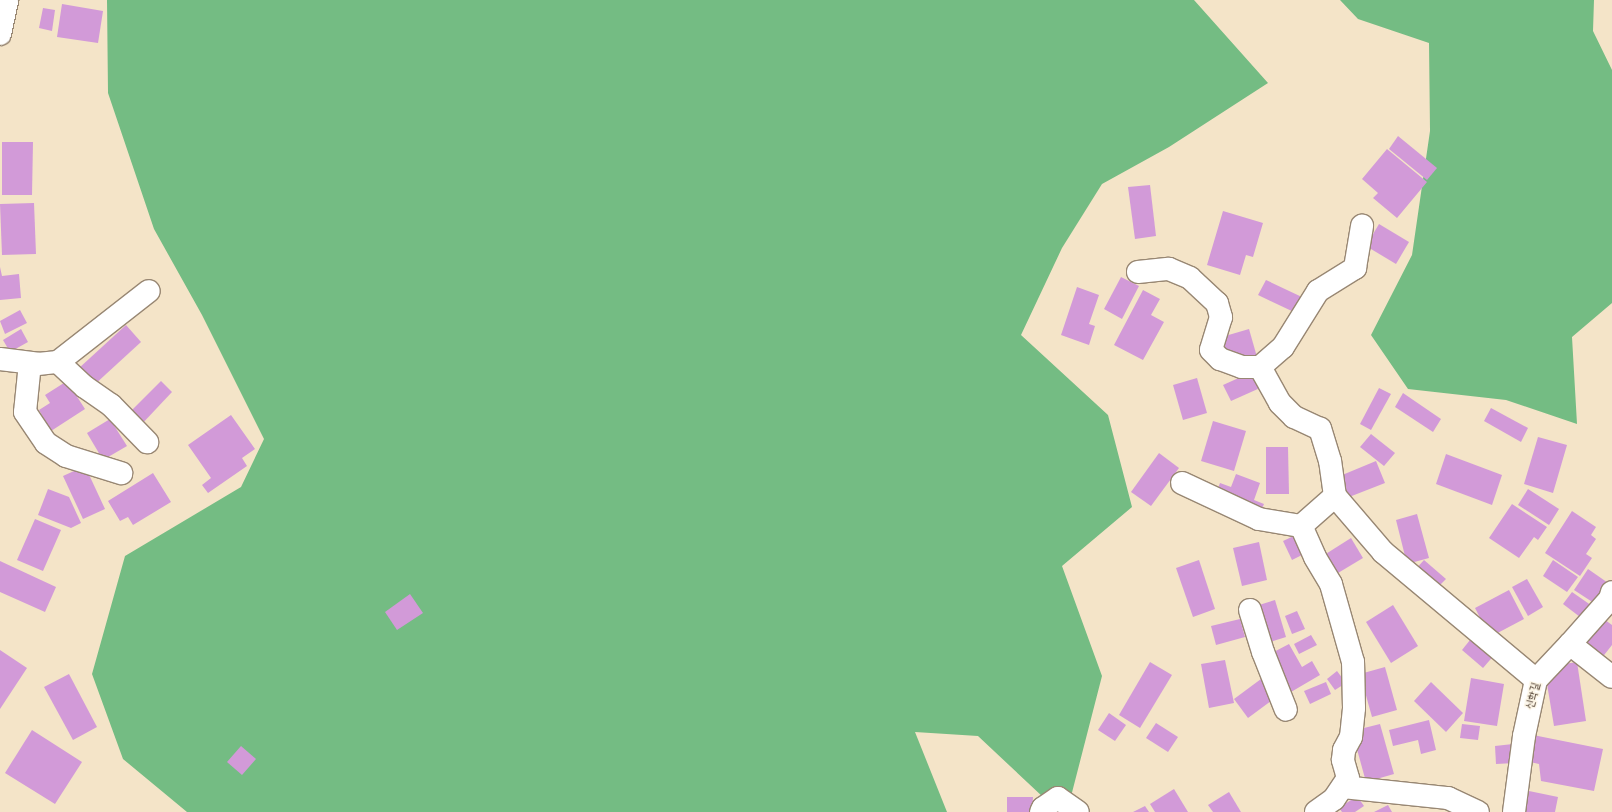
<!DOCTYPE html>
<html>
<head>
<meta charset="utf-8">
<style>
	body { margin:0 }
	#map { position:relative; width:1612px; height:812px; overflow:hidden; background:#f4e4c8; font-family:"Comic Neue","Poor Story",sans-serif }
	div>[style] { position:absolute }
	.forest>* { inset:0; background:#74bc83 }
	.building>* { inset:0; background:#d29ad8 }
	.roads { filter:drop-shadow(1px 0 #988773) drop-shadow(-1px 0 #988773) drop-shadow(0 1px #988773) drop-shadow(0 -1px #988773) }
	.minor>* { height:22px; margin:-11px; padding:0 11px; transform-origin:11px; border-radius:11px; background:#fff }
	span { translate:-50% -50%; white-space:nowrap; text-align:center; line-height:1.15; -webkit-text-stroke:3px #fcf5e5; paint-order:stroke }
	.street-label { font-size:11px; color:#3b2a1e }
</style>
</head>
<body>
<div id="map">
	<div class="forest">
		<div style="clip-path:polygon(107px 0,1194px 0,1268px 83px,1169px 147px,1102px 184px,1062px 248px,1021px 335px,1108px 415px,1132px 507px,1062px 566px,1102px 676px,1067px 812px,1059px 812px,978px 736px,915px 732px,947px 812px,187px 812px,123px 759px,92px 674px,125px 556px,241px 487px,264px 439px,202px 315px,154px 229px,108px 93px)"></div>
		<div style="clip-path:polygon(1340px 0,1594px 0,1593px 31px,1612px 70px,1612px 303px,1572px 337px,1577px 424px,1506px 400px,1408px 389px,1371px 335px,1412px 255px,1430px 131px,1429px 43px,1358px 19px)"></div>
	</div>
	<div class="building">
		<div style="clip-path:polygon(62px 4px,103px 11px,98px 43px,57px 37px)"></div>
		<div style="clip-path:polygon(43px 8px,55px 10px,52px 31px,39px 28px)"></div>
		<div style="clip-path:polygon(1398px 136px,1437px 168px,1427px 180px,1389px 149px)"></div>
		<div style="clip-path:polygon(2px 142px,33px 142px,32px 195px,2px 195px)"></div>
		<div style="clip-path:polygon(1387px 149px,1427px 182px,1397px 218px,1373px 198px,1378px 193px,1362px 179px)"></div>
		<div style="clip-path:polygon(1150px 185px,1156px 236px,1135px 239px,1128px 187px)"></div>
		<div style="clip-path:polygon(34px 203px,36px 254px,2px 255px,0 204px)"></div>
		<div style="clip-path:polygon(1223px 211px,1263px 223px,1253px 257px,1246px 255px,1240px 275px,1207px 265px)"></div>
		<div style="clip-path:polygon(1379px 224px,1409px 242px,1396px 264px,1366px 246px)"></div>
		<div style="clip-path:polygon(0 267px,2px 276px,19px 274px,21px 298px,0 300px)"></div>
		<div style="clip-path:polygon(1121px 277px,1139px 286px,1122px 319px,1104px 309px)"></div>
		<div style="clip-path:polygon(1266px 280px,1304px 298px,1296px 313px,1258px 295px)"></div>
		<div style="clip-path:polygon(1077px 287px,1099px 295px,1089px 324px,1095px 326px,1089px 345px,1061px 335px)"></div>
		<div style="clip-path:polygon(1143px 290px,1160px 299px,1151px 315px,1164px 322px,1143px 360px,1114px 345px)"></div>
		<div style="clip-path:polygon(20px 310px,27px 323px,5px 334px,0 321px)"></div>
		<div style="clip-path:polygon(126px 325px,141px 342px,93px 386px,78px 369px)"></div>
		<div style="clip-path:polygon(21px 329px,28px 342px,10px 352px,3px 340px)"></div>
		<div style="clip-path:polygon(1249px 329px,1257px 357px,1219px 354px,1215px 339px)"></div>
		<div style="clip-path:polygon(1252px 372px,1260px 388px,1231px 401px,1223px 385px)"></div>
		<div style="clip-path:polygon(1197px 378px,1207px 413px,1183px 420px,1173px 385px)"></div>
		<div style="clip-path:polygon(67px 381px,85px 409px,51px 431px,39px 410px,50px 403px,45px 395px)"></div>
		<div style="clip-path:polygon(161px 381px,172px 392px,140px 426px,128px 414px)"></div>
		<div style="clip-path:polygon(1379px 388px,1391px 394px,1371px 430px,1360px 424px)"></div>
		<div style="clip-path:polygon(1403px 393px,1441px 419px,1433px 432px,1395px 407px)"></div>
		<div style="clip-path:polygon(1491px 408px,1528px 428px,1521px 442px,1484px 421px)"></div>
		<div style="clip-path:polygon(231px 415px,255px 449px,242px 458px,247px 466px,208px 493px,202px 485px,211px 478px,188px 445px)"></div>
		<div style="clip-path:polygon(110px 419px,127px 446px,103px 460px,87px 433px)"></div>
		<div style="clip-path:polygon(1213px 421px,1246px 431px,1234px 471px,1201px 461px)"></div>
		<div style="clip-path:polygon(1371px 434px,1395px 453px,1384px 466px,1360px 447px)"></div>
		<div style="clip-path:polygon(1538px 437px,1567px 445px,1553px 493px,1524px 484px)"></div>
		<div style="clip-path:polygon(1266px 447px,1288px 447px,1289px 494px,1266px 494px)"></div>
		<div style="clip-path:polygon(1159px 453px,1179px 468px,1151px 506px,1131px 492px)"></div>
		<div style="clip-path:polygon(1446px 454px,1502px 475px,1492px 505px,1436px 484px)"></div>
		<div style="clip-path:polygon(1376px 461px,1385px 483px,1344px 499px,1335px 478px)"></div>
		<div style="clip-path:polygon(85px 466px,105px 509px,83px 519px,63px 476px)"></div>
		<div style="clip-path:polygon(153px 473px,171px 502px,133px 525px,128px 517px,120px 521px,108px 501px)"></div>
		<div style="clip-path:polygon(1236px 474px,1260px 483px,1254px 500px,1264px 504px,1259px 515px,1214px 499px,1220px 483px,1231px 487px)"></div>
		<div style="clip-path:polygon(48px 489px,69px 497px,81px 523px,71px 528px,38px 515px)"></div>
		<div style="clip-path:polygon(1528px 489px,1559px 509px,1549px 525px,1518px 505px)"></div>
		<div style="clip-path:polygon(1512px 504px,1547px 527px,1538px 540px,1534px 537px,1519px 558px,1489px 538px)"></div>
		<div style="clip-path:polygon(1572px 511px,1596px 527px,1591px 535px,1596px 539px,1586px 554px,1592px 558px,1580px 576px,1545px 553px)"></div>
		<div style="clip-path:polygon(1417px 514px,1429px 558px,1407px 564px,1396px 520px)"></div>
		<div style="clip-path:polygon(35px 519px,61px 530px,43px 571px,17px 560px)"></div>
		<div style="clip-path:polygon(1298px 534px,1306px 553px,1292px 560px,1283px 541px)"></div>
		<div style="clip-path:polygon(1351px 538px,1363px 558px,1333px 576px,1321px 557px)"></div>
		<div style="clip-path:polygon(1259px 542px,1267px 580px,1242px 586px,1233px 548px)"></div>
		<div style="clip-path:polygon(1199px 560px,1215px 609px,1193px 617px,1176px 568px)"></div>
		<div style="clip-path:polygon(1424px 560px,1446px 579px,1435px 590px,1414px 571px)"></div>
		<div style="clip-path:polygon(1553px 560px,1578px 577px,1567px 592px,1543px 576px)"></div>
		<div style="clip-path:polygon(0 561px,56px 587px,45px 612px,0 592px)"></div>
		<div style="clip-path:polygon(1588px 569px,1611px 585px,1597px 605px,1574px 590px)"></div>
		<div style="clip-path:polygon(1527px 579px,1543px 607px,1528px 616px,1512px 587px)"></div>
		<div style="clip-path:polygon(1509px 590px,1524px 619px,1490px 637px,1475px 608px)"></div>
		<div style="clip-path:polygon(1572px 592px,1595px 608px,1584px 620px,1563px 604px)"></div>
		<div style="clip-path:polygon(410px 594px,423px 613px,397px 630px,385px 612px)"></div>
		<div style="clip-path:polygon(1275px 600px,1286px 637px,1270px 642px,1259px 605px)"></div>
		<div style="clip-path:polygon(1393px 605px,1418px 646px,1391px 663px,1366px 622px)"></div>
		<div style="clip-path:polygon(1297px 611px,1305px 629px,1292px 634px,1285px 616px)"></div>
		<div style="clip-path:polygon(1601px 617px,1612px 625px,1612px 645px,1601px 659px,1581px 642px)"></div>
		<div style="clip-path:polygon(1240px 619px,1245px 637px,1216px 645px,1211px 626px)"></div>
		<div style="clip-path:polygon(1311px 635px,1317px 645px,1299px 654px,1294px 644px)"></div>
		<div style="clip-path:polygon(1474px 635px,1496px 653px,1483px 668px,1462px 650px)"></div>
		<div style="clip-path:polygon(1289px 644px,1302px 667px,1312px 661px,1320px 675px,1291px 692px,1270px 654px)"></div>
		<div style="clip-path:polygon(0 650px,27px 668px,0 709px)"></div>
		<div style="clip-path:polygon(1225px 660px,1234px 703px,1209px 708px,1201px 664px)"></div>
		<div style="clip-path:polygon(1150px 662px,1172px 675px,1140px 728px,1119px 715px)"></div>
		<div style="clip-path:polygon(1577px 662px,1586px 721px,1554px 726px,1546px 678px,1558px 665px)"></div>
		<div style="clip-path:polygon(1385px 667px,1397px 710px,1372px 717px,1360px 674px)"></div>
		<div style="clip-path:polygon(1337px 671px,1346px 683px,1335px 690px,1327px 679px)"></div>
		<div style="clip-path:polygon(69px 674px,97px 727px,73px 740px,44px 687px)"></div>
		<div style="clip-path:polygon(1471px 678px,1504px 684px,1497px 726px,1464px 721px)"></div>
		<div style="clip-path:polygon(1261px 679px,1275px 698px,1248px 718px,1234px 699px)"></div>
		<div style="clip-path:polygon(1326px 682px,1331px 694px,1310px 704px,1304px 691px)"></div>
		<div style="clip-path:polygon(1431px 682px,1463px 713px,1446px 732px,1414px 701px)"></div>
		<div style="clip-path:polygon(1109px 713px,1126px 725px,1115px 741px,1098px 730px)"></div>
		<div style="clip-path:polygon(1429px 720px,1436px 750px,1421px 754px,1418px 740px,1393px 746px,1389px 730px)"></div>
		<div style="clip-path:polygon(1156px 723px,1178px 737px,1168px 752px,1146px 738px)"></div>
		<div style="clip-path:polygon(1380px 724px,1394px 774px,1366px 782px,1355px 742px,1360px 729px)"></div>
		<div style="clip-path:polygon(1462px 724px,1480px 726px,1478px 740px,1460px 738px)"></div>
		<div style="clip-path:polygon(32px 730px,82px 762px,55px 804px,5px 773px)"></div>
		<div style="clip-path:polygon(1533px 735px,1603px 749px,1594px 791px,1541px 781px,1539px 764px,1530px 762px)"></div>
		<div style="clip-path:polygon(1513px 744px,1515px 763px,1496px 764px,1495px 746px)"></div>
		<div style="clip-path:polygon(241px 746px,256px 759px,242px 775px,227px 762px)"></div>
		<div style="clip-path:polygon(1174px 789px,1188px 812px,1155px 812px,1150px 804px)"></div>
		<div style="clip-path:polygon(1529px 791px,1558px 797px,1555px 812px,1525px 812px)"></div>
		<div style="clip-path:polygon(1229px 792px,1241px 812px,1213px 812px,1208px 805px)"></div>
		<div style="clip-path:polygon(1357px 796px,1364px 806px,1355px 812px,1342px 812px,1339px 808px)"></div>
		<div style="clip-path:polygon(1007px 797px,1033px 797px,1032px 812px,1007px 812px)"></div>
		<div style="clip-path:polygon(1388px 805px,1392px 812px,1374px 812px)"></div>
		<div style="clip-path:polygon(1145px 806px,1149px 812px,1133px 812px)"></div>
	</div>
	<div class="roads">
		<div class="minor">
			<div style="left:0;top:34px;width:35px;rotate:-78deg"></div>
			<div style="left:1138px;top:272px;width:31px;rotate:-6deg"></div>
			<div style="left:1169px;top:269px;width:23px;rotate:23deg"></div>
			<div style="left:1190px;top:278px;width:37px;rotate:43deg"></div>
			<div style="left:1217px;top:303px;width:15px;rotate:74deg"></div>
			<div style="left:1221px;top:317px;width:34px;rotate:107deg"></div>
			<div style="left:1211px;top:350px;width:13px;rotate:45deg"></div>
			<div style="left:1220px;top:359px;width:23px;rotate:20deg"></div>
			<div style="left:1242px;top:367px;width:18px"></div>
			<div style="left:0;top:359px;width:38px;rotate:7deg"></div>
			<div style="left:38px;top:364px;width:20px;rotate:-6deg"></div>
			<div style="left:58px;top:362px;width:115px;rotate:-38deg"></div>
			<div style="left:58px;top:362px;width:37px;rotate:43deg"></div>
			<div style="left:85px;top:387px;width:32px;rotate:35deg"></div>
			<div style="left:111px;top:405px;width:52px;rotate:45.8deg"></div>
			<div style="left:30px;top:363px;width:49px;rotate:95.8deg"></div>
			<div style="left:25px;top:412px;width:37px;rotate:56deg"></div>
			<div style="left:46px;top:443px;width:24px;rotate:33deg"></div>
			<div style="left:66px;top:456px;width:58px;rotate:17.2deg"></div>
			<div style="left:1182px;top:483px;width:85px;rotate:25.1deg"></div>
			<div style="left:1259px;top:519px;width:43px;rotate:9.5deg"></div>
			<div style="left:1335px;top:496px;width:74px;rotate:49.4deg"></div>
			<div style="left:1383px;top:552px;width:199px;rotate:39.9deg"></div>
			<div style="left:1250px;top:610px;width:44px;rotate:72.8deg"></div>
			<div style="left:1263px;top:652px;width:62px;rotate:68.4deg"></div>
			<div style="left:1570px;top:644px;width:60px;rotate:-48.4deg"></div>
			<div style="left:1610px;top:599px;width:7px;rotate:-74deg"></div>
			<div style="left:1343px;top:787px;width:106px;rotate:6deg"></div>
			<div style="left:1448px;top:798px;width:33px;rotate:25deg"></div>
			<div style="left:1041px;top:812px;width:4px;rotate:-63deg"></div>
			<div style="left:1043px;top:808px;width:18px;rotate:-34deg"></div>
			<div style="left:1058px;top:798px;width:24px;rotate:35deg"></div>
			<div style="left:1316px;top:812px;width:22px;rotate:-36deg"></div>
			<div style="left:1334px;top:799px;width:25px;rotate:-56deg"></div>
			<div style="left:1348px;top:778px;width:19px;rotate:-106deg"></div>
			<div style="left:1343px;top:760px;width:10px;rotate:-84deg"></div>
			<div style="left:1344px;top:750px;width:15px;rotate:-62deg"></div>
			<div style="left:1351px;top:737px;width:29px;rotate:-84deg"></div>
			<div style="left:1354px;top:708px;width:46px;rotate:-91.2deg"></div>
			<div style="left:1353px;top:662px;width:81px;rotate:-105.8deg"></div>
			<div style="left:1331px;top:584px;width:31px;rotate:-121deg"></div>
			<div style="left:1315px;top:557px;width:34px;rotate:-114deg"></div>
			<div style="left:1301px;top:526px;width:45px;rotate:-41.4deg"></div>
			<div style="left:1335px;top:496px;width:35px;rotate:-98deg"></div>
			<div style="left:1330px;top:461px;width:34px;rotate:-107deg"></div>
			<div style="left:1320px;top:429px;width:29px;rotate:-155deg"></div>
			<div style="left:1294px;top:417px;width:20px;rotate:-135deg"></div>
			<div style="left:1280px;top:403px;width:41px;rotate:-119.1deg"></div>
			<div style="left:1260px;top:367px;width:30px;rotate:-41deg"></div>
			<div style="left:1283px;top:347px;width:66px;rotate:-58deg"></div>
			<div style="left:1318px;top:291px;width:44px;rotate:-31.9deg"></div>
			<div style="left:1355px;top:268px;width:43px;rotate:-80.5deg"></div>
			<div style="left:1514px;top:812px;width:77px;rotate:-82.5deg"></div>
			<div style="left:1524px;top:736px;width:57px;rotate:-77.9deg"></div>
			<div style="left:1536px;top:680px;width:50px;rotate:-46.6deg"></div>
			<div style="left:1570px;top:644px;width:53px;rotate:38.2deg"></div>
		</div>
	</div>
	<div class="street-label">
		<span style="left:1533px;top:696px;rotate:-75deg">신학길</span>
	</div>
</div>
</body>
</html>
